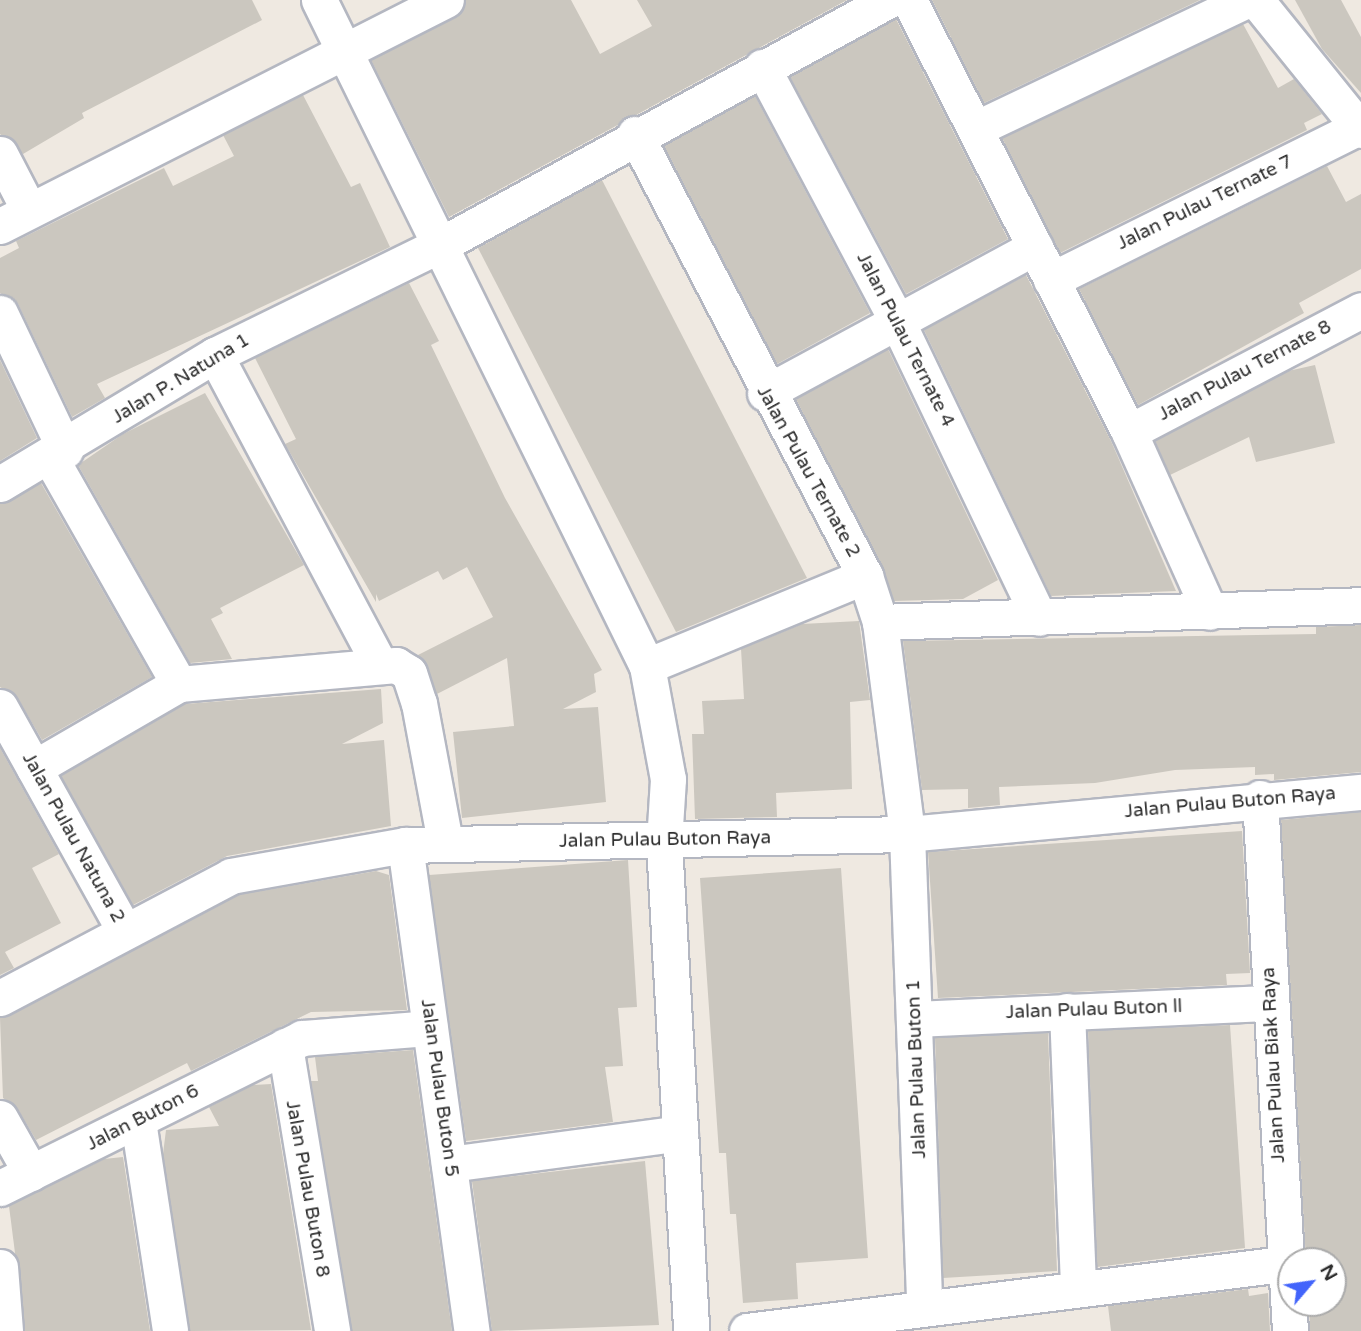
<!DOCTYPE html>
<html>
<head>
<meta charset="utf-8">
<style>
	body { margin:0 }
	#map { position:relative; width:1361px; height:1331px; overflow:hidden; background:#efe9e1; font-family:"Varela Round",sans-serif }
	div>[style] { position:absolute }
	.building>* { inset:0; background:#cbc7bf }
	.roads { filter:drop-shadow(2px 0 #b4b7c1) drop-shadow(-2px 0 #b4b7c1) drop-shadow(0 2px #b4b7c1) drop-shadow(0 -2px #b4b7c1) }
	.minor>* { height:35px; margin:-17.5px; padding:0 17.5px; transform-origin:17.5px; border-radius:17.5px; background:#fff }
	span { translate:-50% -50%; white-space:nowrap; text-align:center; line-height:1.15; -webkit-text-stroke:5px #fff; paint-order:stroke }
	.street-label { font-size:19px; color:#2e2e2e }
	.north { position:absolute; left:1277px; top:1247px; width:70px; height:70px; box-sizing:border-box; background:#fff; border:2px solid #ababab; border-radius:50%; rotate:61deg; font-size:19px; font-weight:700; line-height:28px; text-align:center; color:#2e2e2e }
	.north::after { content:''; display:block; margin:auto; width:24px; height:32px; background:#4264fb; clip-path:polygon(50% 0,100% 100%,50% 72%,0 100%) }
</style>
</head>
<body>
<div id="map">
	<div class="building">
		<div style="clip-path:polygon(0 0,252px 0,262px 20px,82px 113px,84px 118px,23px 154px,0 134px)"></div>
		<div style="clip-path:polygon(466px 0,571px 0,600px 54px,652px 26px,637px 0,847px 0,449px 217px,371px 60px,455px 18px)"></div>
		<div style="clip-path:polygon(932px 0,1200px 0,984px 103px)"></div>
		<div style="clip-path:polygon(1295px 0,1341px 0,1361px 37px,1361px 93px,1322px 49px)"></div>
		<div style="clip-path:polygon(896px 19px,1008px 239px,906px 294px,790px 77px)"></div>
		<div style="clip-path:polygon(1243px 24px,1278px 88px,1294px 79px,1322px 114px,1304px 123px,1307px 130px,1060px 253px,1002px 138px)"></div>
		<div style="clip-path:polygon(303px 95px,351px 187px,360px 183px,390px 247px,97px 384px,105px 398px,72px 417px,18px 304px,0 293px,0 258px,19px 248px,16px 241px,164px 168px,173px 186px,234px 156px,223px 135px)"></div>
		<div style="clip-path:polygon(755px 96px,870px 313px,777px 364px,664px 146px)"></div>
		<div style="clip-path:polygon(1327px 166px,1346px 202px,1361px 194px,1361px 269px,1299px 303px,1304px 313px,1138px 405px,1079px 289px)"></div>
		<div style="clip-path:polygon(602px 180px,807px 578px,676px 632px,478px 248px)"></div>
		<div style="clip-path:polygon(1026px 275px,1111px 441px,1176px 591px,1051px 596px,924px 330px)"></div>
		<div style="clip-path:polygon(409px 283px,439px 341px,431px 345px,505px 498px,602px 670px,594px 674px,596px 692px,563px 709px,598px 707px,606px 802px,462px 818px,453px 732px,514px 726px,507px 658px,437px 694px,418px 655px,493px 617px,467px 567px,443px 580px,438px 571px,379px 601px,376px 594px,376px 602px,285px 444px,296px 439px,255px 358px)"></div>
		<div style="clip-path:polygon(888px 349px,998px 580px,963px 599px,894px 601px,796px 399px)"></div>
		<div style="clip-path:polygon(0 360px,37px 438px,0 461px)"></div>
		<div style="clip-path:polygon(1315px 365px,1335px 443px,1256px 462px,1249px 437px,1170px 475px,1155px 441px,1288px 371px)"></div>
		<div style="clip-path:polygon(205px 393px,304px 565px,220px 608px,223px 613px,211px 619px,232px 659px,190px 663px,78px 465px,123px 434px)"></div>
		<div style="clip-path:polygon(41px 483px,152px 677px,42px 740px,17px 697px,0 687px,0 504px)"></div>
		<div style="clip-path:polygon(859px 621px,870px 700px,850px 702px,852px 789px,776px 793px,777px 817px,695px 819px,692px 734px,704px 734px,702px 701px,744px 699px,741px 649px,802px 624px)"></div>
		<div style="clip-path:polygon(1361px 625px,1361px 772px,1274px 780px,1274px 774px,1255px 775px,1255px 767px,1175px 770px,1095px 783px,999px 787px,1000px 805px,968px 808px,968px 789px,922px 790px,903px 641px,1316px 634px,1316px 627px)"></div>
		<div style="clip-path:polygon(381px 689px,383px 723px,342px 744px,384px 740px,391px 826px,227px 856px,133px 905px,61px 776px,185px 704px)"></div>
		<div style="clip-path:polygon(0 748px,59px 854px,32px 868px,61px 923px,5px 952px,14px 968px,0 975px)"></div>
		<div style="clip-path:polygon(1361px 812px,1361px 1331px,1310px 1331px,1309px 1303px,1333px 1303px,1333px 1261px,1306px 1261px,1281px 820px)"></div>
		<div style="clip-path:polygon(1242px 831px,1250px 973px,1226px 974px,1227px 985px,938px 998px,928px 852px)"></div>
		<div style="clip-path:polygon(628px 860px,637px 1007px,618px 1008px,623px 1066px,605px 1067px,613px 1122px,466px 1141px,429px 875px)"></div>
		<div style="clip-path:polygon(841px 868px,868px 1258px,796px 1263px,798px 1299px,743px 1303px,736px 1214px,730px 1214px,726px 1153px,719px 1153px,700px 878px)"></div>
		<div style="clip-path:polygon(376px 871px,389px 875px,407px 1010px,311px 1012px,191px 1071px,187px 1063px,36px 1140px,17px 1108px,3px 1098px,0 1018px,238px 895px)"></div>
		<div style="clip-path:polygon(1230px 1025px,1245px 1248px,1097px 1267px,1088px 1031px)"></div>
		<div style="clip-path:polygon(1048px 1033px,1057px 1271px,943px 1278px,935px 1038px)"></div>
		<div style="clip-path:polygon(413px 1050px,452px 1331px,352px 1331px,311px 1081px,318px 1081px,315px 1057px)"></div>
		<div style="clip-path:polygon(271px 1084px,311px 1330px,190px 1331px,163px 1154px,166px 1130px,219px 1126px,209px 1107px,252px 1085px)"></div>
		<div style="clip-path:polygon(123px 1157px,150px 1331px,25px 1331px,9px 1206px,104px 1159px)"></div>
		<div style="clip-path:polygon(645px 1161px,659px 1325px,492px 1331px,472px 1181px)"></div>
		<div style="clip-path:polygon(1248px 1289px,1249px 1296px,1268px 1293px,1270px 1331px,1111px 1331px,1108px 1306px)"></div>
	</div>
	<div class="roads">
		<div class="minor">
			<div style="left:319px;top:0;width:742px;rotate:63.78deg"></div>
			<div style="left:647px;top:666px;width:115px;rotate:79.5deg"></div>
			<div style="left:668px;top:779px;width:64px;rotate:93.6deg"></div>
			<div style="left:664px;top:843px;width:489px;rotate:86.8deg"></div>
			<div style="left:909px;top:0;width:485px;rotate:63deg"></div>
			<div style="left:1129px;top:432px;width:197px;rotate:65.8deg"></div>
			<div style="left:1256px;top:0;width:167px;rotate:51.1deg"></div>
			<div style="left:762px;top:67px;width:288px;rotate:62deg"></div>
			<div style="left:897px;top:321px;width:329px;rotate:64.4deg"></div>
			<div style="left:975px;top:129px;width:301px;rotate:-25.4deg"></div>
			<div style="left:635px;top:134px;width:498px;rotate:62.5deg"></div>
			<div style="left:865px;top:576px;width:48px;rotate:71.9deg"></div>
			<div style="left:880px;top:622px;width:214px;rotate:82.7deg"></div>
			<div style="left:907px;top:834px;width:471px;rotate:87.9deg"></div>
			<div style="left:0;top:154px;width:63px;rotate:62.6deg"></div>
			<div style="left:0;top:226px;width:500px;rotate:-26.9deg"></div>
			<div style="left:1051px;top:280px;width:346px;rotate:-26.4deg"></div>
			<div style="left:0;top:313px;width:152px;rotate:64.6deg"></div>
			<div style="left:215px;top:355px;width:350px;rotate:62deg"></div>
			<div style="left:765px;top:393px;width:307px;rotate:-28.4deg"></div>
			<div style="left:1129px;top:432px;width:262px;rotate:-27.7deg"></div>
			<div style="left:51px;top:459px;width:259px;rotate:60.4deg"></div>
			<div style="left:0;top:484px;width:251px;rotate:-31deg"></div>
			<div style="left:215px;top:355px;width:253px;rotate:-26.1deg"></div>
			<div style="left:442px;top:244px;width:509px;rotate:-28.63deg"></div>
			<div style="left:880px;top:622px;width:481px;rotate:-2deg"></div>
			<div style="left:647px;top:666px;width:236px;rotate:-22.4deg"></div>
			<div style="left:0;top:707px;width:257px;rotate:60.9deg"></div>
			<div style="left:34px;top:768px;width:168px;rotate:-30.1deg"></div>
			<div style="left:179px;top:684px;width:218px;rotate:-5deg"></div>
			<div style="left:396px;top:665px;width:15px;rotate:32deg"></div>
			<div style="left:409px;top:673px;width:32px;rotate:72deg"></div>
			<div style="left:419px;top:703px;width:141px;rotate:79.4deg"></div>
			<div style="left:1260px;top:798px;width:534px;rotate:86.78deg"></div>
			<div style="left:405px;top:845px;width:491px;rotate:82.2deg"></div>
			<div style="left:0;top:998px;width:261px;rotate:-27.8deg"></div>
			<div style="left:231px;top:876px;width:177px;rotate:-10.1deg"></div>
			<div style="left:405px;top:845px;width:502px;rotate:-1.26deg"></div>
			<div style="left:907px;top:834px;width:456px;rotate:-5.3deg"></div>
			<div style="left:1067px;top:1011px;width:277px;rotate:87.7deg"></div>
			<div style="left:916px;top:1019px;width:355px;rotate:-2.6deg"></div>
			<div style="left:285px;top:1046px;width:289px;rotate:80.6deg"></div>
			<div style="left:0;top:1118px;width:63px;rotate:60.6deg"></div>
			<div style="left:138px;top:1121px;width:212px;rotate:81.3deg"></div>
			<div style="left:449px;top:1164px;width:233px;rotate:-7.6deg"></div>
			<div style="left:0;top:1188px;width:337px;rotate:-26.4deg"></div>
			<div style="left:302px;top:1038px;width:128px;rotate:-4.5deg"></div>
			<div style="left:0;top:1267px;width:64px;rotate:85.5deg"></div>
			<div style="left:747px;top:1331px;width:540px;rotate:-7.13deg"></div>
		</div>
	</div>
	<div class="street-label">
		<span style="left:1205px;top:203px;rotate:-26deg">Jalan Pulau Ternate 7</span>
		<span style="left:905px;top:340px;rotate:63deg">Jalan Pulau Ternate 4</span>
		<span style="left:1245px;top:371px;rotate:-28deg">Jalan Pulau Ternate 8</span>
		<span style="left:181px;top:379px;rotate:-31deg">Jalan P. Natuna 1</span>
		<span style="left:808px;top:472px;rotate:61deg">Jalan Pulau Ternate 2</span>
		<span style="left:1230px;top:803px;rotate:-5deg">Jalan Pulau Buton Raya</span>
		<span style="left:73px;top:838px;rotate:61deg">Jalan Pulau Natuna 2</span>
		<span style="left:665px;top:840px;rotate:-1deg">Jalan Pulau Buton Raya</span>
		<span style="left:1094px;top:1010px;rotate:-2deg">Jalan Pulau Buton ll</span>
		<span style="left:1274px;top:1065px;rotate:-93deg">Jalan Pulau Biak Raya</span>
		<span style="left:917px;top:1069px;rotate:-92deg">Jalan Pulau Buton 1</span>
		<span style="left:439px;top:1088px;rotate:82deg">Jalan Pulau Buton 5</span>
		<span style="left:143px;top:1118px;rotate:-27deg">Jalan Buton 6</span>
		<span style="left:307px;top:1189px;rotate:80deg">Jalan Pulau Buton 8</span>
	</div>
	<div class="north">N</div>
</div>
</body>
</html>
